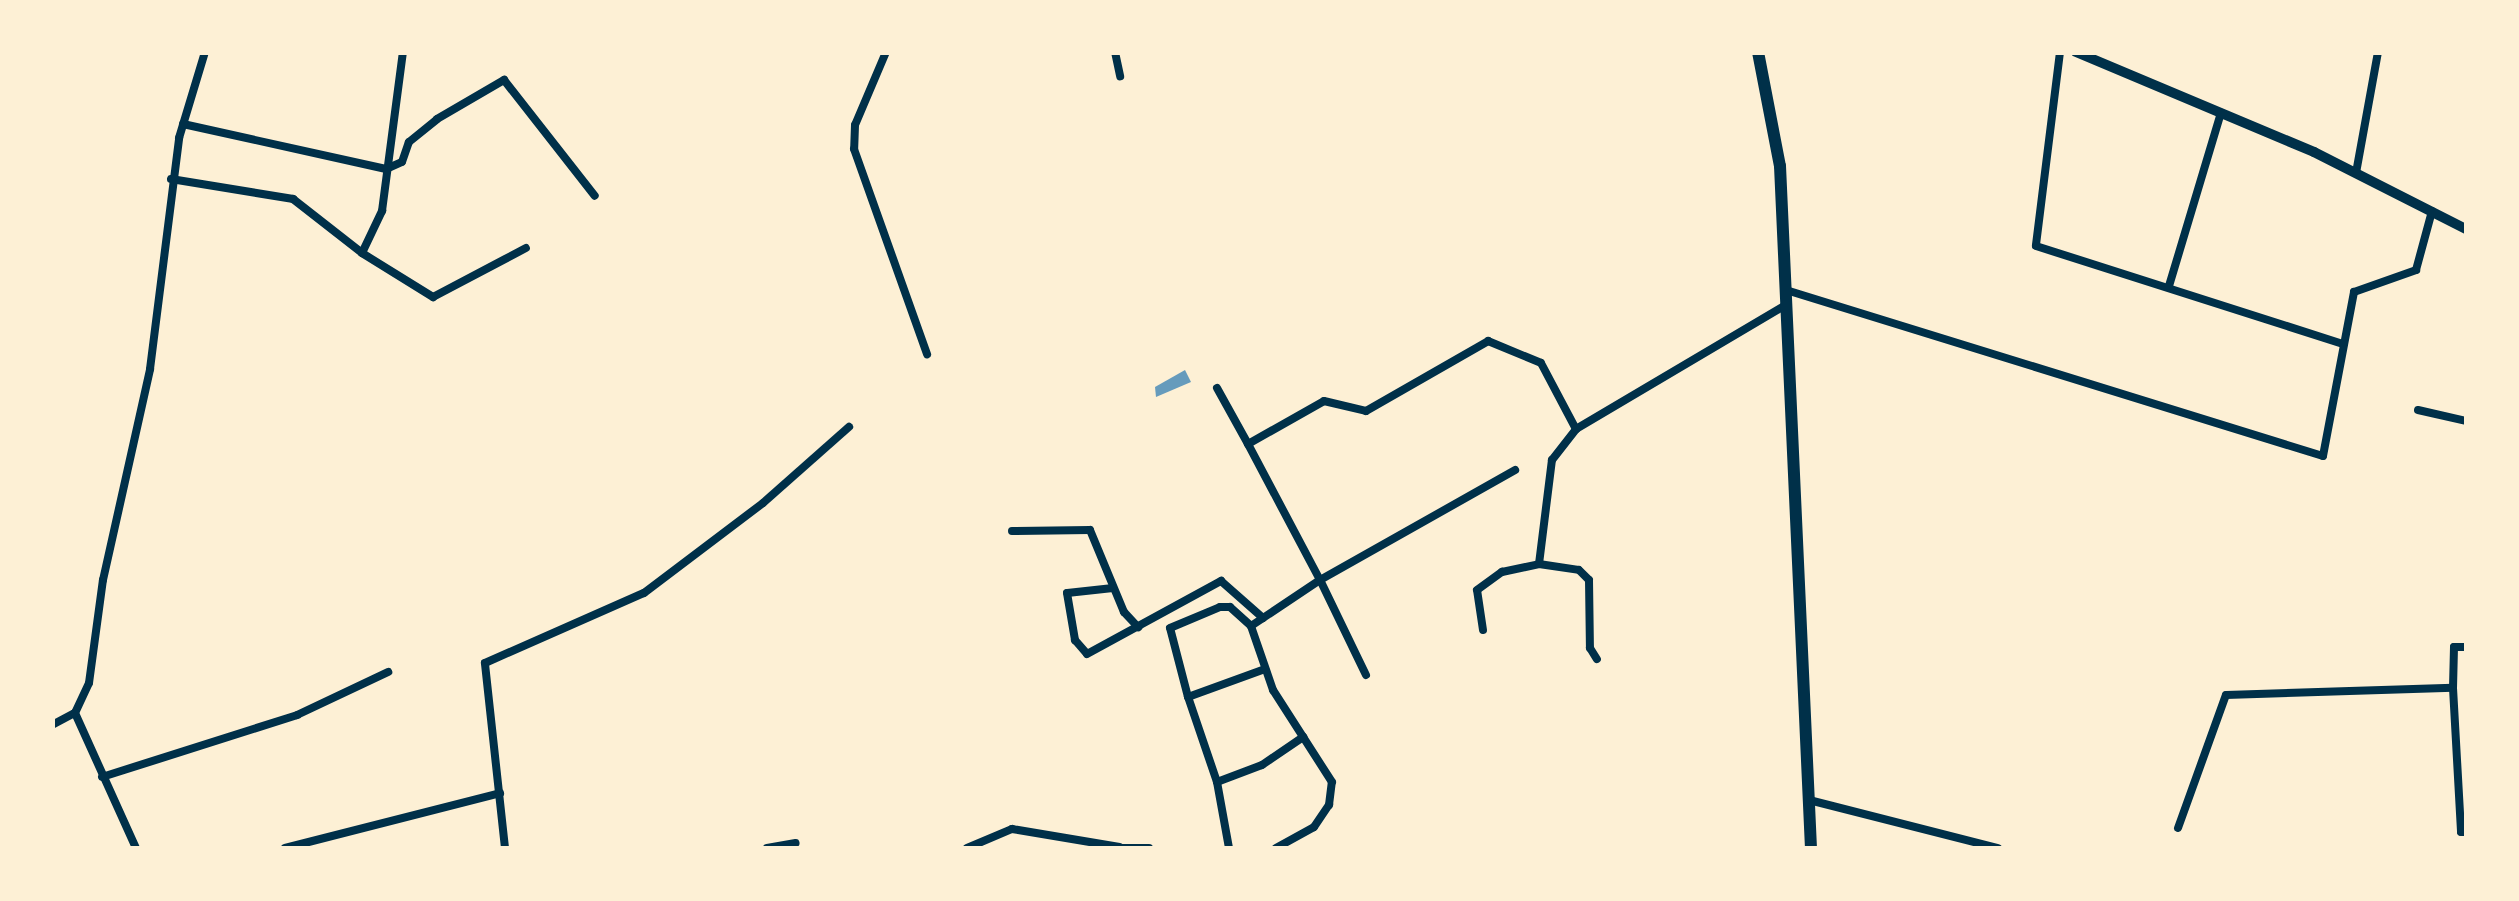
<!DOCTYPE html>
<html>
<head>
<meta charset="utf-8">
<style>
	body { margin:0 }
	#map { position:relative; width:2519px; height:901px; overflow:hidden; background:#fdf0d5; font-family:Karla,sans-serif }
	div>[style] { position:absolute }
	.water>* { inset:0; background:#669bbc }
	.minor>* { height:8px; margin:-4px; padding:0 4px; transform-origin:4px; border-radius:4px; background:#003049 }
	.tertiary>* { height:10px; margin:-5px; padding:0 5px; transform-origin:5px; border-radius:5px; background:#003049 }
	.primary>* { height:12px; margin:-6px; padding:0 6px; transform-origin:6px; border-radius:6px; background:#003049 }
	span { translate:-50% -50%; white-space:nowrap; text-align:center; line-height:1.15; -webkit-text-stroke:9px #fdf0d5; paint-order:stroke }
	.frame { position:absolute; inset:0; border:55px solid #fdf0d5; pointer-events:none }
</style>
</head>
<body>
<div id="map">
	<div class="water">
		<div style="clip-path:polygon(1185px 370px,1191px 382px,1156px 397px,1155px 387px)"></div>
	</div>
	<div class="minor">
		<div style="left:886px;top:52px;width:79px;rotate:113deg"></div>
		<div style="left:855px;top:125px;width:24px;rotate:92deg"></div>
		<div style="left:854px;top:149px;width:218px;rotate:70.4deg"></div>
		<div style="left:1115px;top:52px;width:25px;rotate:78deg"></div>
		<div style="left:2060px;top:52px;width:195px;rotate:97.1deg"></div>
		<div style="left:2036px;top:246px;width:323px;rotate:17.7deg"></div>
		<div style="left:183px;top:124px;width:208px;rotate:12.5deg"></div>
		<div style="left:386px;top:169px;width:17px;rotate:-24deg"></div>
		<div style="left:402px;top:162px;width:21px;rotate:-71deg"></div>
		<div style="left:409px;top:142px;width:36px;rotate:-39deg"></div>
		<div style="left:437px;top:119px;width:78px;rotate:-30.2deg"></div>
		<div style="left:504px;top:80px;width:147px;rotate:51.9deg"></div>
		<div style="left:2356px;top:173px;width:123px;rotate:-79.7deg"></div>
		<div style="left:171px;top:179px;width:124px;rotate:9.3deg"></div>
		<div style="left:293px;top:199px;width:88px;rotate:38deg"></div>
		<div style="left:362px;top:253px;width:47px;rotate:-64.5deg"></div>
		<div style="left:382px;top:211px;width:160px;rotate:-82.5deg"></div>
		<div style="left:362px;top:253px;width:84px;rotate:31.8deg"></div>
		<div style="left:433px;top:297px;width:105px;rotate:-27.8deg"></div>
		<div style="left:2169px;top:286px;width:181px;rotate:-73.3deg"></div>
		<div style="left:1786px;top:290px;width:562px;rotate:17.18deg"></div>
		<div style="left:2323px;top:456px;width:167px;rotate:-79.3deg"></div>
		<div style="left:2354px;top:292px;width:66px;rotate:-19.5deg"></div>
		<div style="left:2416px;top:270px;width:61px;rotate:-74.8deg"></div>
		<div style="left:1217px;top:388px;width:64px;rotate:61deg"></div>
		<div style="left:2418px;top:410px;width:49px;rotate:12.9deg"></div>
		<div style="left:1012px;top:531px;width:78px;rotate:-0.7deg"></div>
		<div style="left:1090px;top:530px;width:89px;rotate:67.5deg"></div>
		<div style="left:1124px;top:612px;width:21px;rotate:47deg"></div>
		<div style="left:1539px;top:564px;width:40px;rotate:8.5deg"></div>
		<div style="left:1579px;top:570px;width:14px;rotate:45deg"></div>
		<div style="left:1589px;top:580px;width:68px;rotate:89.2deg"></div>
		<div style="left:1590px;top:648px;width:13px;rotate:58deg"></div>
		<div style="left:1113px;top:588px;width:46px;rotate:173.8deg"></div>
		<div style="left:1067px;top:593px;width:48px;rotate:80.3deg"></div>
		<div style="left:1075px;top:640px;width:18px;rotate:49deg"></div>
		<div style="left:1087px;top:654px;width:153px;rotate:-28.6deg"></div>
		<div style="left:1221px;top:581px;width:56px;rotate:41.4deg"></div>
		<div style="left:1483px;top:630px;width:40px;rotate:-98.5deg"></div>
		<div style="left:1477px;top:590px;width:31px;rotate:-36deg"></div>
		<div style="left:1502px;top:572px;width:38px;rotate:-12deg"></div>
		<div style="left:1539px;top:564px;width:105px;rotate:-82.9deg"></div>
		<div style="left:1552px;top:460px;width:39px;rotate:-52deg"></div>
		<div style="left:2466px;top:647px;width:12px;rotate:180deg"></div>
		<div style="left:2454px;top:647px;width:41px;rotate:91.4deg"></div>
		<div style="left:2453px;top:688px;width:144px;rotate:86.8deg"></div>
		<div style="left:2461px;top:832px;width:5px"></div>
		<div style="left:1366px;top:675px;width:106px;rotate:-115.8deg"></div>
		<div style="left:1320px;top:580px;width:224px;rotate:-29.4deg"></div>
		<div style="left:1188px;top:697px;width:71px;rotate:-104.6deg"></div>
		<div style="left:1170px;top:628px;width:54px;rotate:-22.8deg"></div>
		<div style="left:1220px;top:607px;width:10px"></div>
		<div style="left:1230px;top:607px;width:28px;rotate:42deg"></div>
		<div style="left:75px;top:713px;width:148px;rotate:65.7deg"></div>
		<div style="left:52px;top:725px;width:26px;rotate:-28deg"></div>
		<div style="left:75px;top:713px;width:33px;rotate:-65deg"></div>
		<div style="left:89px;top:683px;width:104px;rotate:-82.3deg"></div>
		<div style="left:103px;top:580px;width:216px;rotate:-77.4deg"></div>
		<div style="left:150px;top:369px;width:233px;rotate:-82.8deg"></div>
		<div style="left:179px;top:138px;width:90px;rotate:-73.2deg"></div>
		<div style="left:102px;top:777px;width:205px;rotate:-17.6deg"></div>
		<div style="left:297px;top:715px;width:101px;rotate:-25.3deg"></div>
		<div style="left:1217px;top:782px;width:90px;rotate:-108.8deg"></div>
		<div style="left:1188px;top:697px;width:82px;rotate:-20deg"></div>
		<div style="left:1809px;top:800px;width:195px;rotate:14.3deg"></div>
		<div style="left:2178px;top:828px;width:141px;rotate:-70.2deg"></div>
		<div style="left:2226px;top:695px;width:227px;rotate:-1.8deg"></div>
		<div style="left:285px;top:848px;width:222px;rotate:-14.3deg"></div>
		<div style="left:505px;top:848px;width:186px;rotate:-96.2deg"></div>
		<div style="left:485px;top:663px;width:174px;rotate:-23.8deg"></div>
		<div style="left:644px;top:593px;width:149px;rotate:-37.1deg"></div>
		<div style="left:763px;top:503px;width:115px;rotate:-41.5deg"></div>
		<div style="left:767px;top:848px;width:29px;rotate:-10deg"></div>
		<div style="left:967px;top:848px;width:49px;rotate:-22.9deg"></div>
		<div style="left:1012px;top:829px;width:109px;rotate:9.5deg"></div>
		<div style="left:1119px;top:848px;width:30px"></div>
		<div style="left:1229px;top:848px;width:67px;rotate:-100.3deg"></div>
		<div style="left:1217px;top:782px;width:48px;rotate:-20.7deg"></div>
		<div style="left:1262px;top:765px;width:50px;rotate:-34.3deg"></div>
		<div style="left:1276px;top:848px;width:43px;rotate:-28.9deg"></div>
		<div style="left:1314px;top:827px;width:27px;rotate:-56deg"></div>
		<div style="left:1329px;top:805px;width:23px;rotate:-83deg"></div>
		<div style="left:1332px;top:782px;width:109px;rotate:-122.7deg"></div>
		<div style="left:1273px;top:690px;width:68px;rotate:-109deg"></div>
		<div style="left:1251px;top:626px;width:83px;rotate:-33.7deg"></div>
		<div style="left:1320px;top:580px;width:154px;rotate:-117.9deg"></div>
		<div style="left:1248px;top:444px;width:87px;rotate:-29.5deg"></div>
		<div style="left:1324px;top:401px;width:43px;rotate:13.4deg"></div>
		<div style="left:1366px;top:411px;width:141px;rotate:-29.8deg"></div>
		<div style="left:1488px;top:341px;width:57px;rotate:22.5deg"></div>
		<div style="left:1541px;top:363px;width:75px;rotate:62.1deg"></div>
		<div style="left:1576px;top:429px;width:244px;rotate:-30.6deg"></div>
	</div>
	<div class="tertiary">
		<div style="left:2076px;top:52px;width:258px;rotate:22.8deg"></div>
		<div style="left:2314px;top:152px;width:170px;rotate:26.9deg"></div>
	</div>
	<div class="primary">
		<div style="left:1758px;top:52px;width:116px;rotate:79.1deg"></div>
		<div style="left:1780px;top:166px;width:683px;rotate:87.4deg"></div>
	</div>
	<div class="frame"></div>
</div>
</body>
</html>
